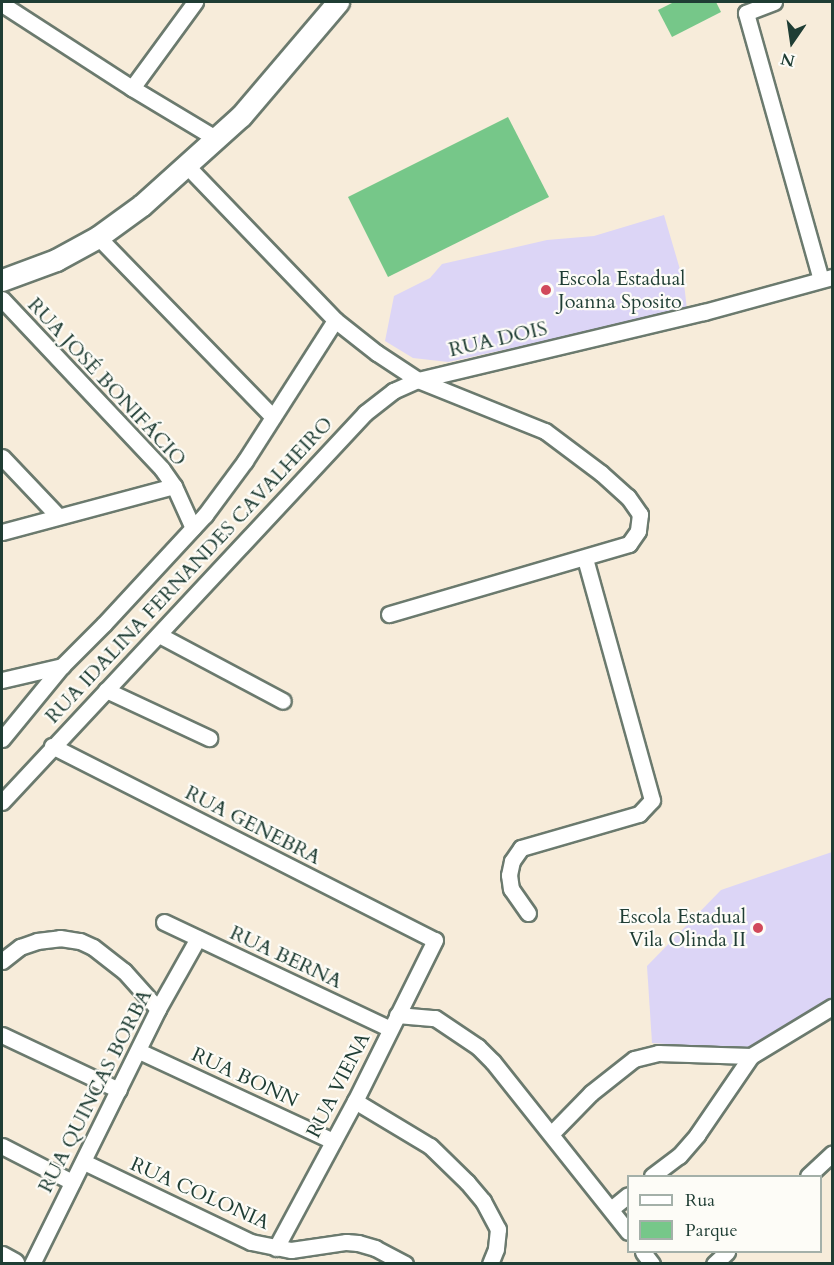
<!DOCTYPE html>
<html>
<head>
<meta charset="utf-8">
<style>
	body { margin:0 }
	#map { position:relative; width:834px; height:1265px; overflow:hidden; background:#f7ecda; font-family:Cardo,serif }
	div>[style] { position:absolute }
	.built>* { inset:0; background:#dcd5f6 }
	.green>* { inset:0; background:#76c789 }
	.roads { filter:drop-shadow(2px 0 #6b7a6e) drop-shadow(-2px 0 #6b7a6e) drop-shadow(0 2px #6b7a6e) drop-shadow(0 -2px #6b7a6e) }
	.street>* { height:15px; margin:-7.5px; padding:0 7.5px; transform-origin:7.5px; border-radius:7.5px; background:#fff }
	.secondary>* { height:21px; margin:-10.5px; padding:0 10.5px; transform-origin:10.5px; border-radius:10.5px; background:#fff }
	.primary>* { height:22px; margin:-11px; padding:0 11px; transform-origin:11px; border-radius:11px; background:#fff }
	.dots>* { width:16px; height:16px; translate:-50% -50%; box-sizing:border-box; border:3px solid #fdfcf7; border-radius:50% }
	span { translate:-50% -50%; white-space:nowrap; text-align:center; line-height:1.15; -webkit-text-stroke:4.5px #fdfcf7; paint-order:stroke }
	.poi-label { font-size:20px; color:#1f3d34 }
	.left { translate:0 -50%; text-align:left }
	.right { translate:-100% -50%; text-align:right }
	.street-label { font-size:20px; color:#1f3d34 }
	.frame { position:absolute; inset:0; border:3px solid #1f3d34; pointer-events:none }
	.legend { position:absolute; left:627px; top:1175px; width:195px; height:78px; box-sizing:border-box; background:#fdfcf7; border:2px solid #a4b0a9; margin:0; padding:8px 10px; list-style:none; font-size:18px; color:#1f3d34 }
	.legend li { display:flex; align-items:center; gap:12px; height:30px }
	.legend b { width:30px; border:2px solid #a4b0a9 }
	.north { position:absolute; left:762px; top:12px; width:60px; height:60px; -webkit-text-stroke:4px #fdfcf7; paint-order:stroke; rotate:193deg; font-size:16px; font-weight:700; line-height:24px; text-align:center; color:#1f3d34 }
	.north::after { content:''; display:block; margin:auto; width:21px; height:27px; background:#1f3d34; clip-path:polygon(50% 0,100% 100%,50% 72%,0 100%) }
</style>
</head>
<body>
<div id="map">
	<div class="built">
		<div style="clip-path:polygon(664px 215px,684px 283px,687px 310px,448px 362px,413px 358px,385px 341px,394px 296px,430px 278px,442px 264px,547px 240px,594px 236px)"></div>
		<div style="clip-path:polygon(832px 852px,832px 1003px,749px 1050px,652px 1043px,647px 966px,721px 890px)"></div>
	</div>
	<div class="green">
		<div style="clip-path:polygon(674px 2px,716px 2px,721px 12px,672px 37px,658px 10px)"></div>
		<div style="clip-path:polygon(508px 117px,549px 197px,388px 277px,348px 197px)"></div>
	</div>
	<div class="roads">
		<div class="street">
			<div style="left:774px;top:2px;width:30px;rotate:159deg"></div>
			<div style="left:746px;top:13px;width:276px;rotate:74.3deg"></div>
			<div style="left:2px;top:4px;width:155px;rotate:32.9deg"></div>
			<div style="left:132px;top:88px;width:99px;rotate:31deg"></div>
			<div style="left:132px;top:88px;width:107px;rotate:-53.8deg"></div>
			<div style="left:187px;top:166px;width:214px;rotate:46.1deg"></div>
			<div style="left:335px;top:320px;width:53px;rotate:38.2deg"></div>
			<div style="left:377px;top:353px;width:49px;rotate:33.4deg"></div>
			<div style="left:418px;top:380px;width:137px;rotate:21.9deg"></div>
			<div style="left:545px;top:431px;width:70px;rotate:36.9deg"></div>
			<div style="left:601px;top:473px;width:36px;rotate:42deg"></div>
			<div style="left:628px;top:497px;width:21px;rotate:55deg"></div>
			<div style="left:640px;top:514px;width:17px;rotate:97deg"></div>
			<div style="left:638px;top:531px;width:16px;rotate:125deg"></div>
			<div style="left:629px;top:544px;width:250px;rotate:163.7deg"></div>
			<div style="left:98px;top:237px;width:251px;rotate:45.8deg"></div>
			<div style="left:2px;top:299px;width:233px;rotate:46.7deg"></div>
			<div style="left:162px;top:469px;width:21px;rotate:55deg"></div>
			<div style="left:174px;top:486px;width:46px;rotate:65.7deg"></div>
			<div style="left:2px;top:457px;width:81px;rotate:46.5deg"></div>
			<div style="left:2px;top:532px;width:178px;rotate:-15deg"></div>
			<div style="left:159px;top:635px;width:140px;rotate:28deg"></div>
			<div style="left:2px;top:680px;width:62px;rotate:-13.1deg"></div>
			<div style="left:106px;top:690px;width:114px;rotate:25deg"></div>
			<div style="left:2px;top:739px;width:94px;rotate:-50.6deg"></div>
			<div style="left:62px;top:666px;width:59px;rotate:-45deg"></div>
			<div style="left:104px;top:624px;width:149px;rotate:-47.2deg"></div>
			<div style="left:205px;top:515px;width:67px;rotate:-53.5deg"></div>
			<div style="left:245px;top:461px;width:167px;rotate:-57.4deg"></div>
			<div style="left:52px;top:746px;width:429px;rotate:26.9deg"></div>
			<div style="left:435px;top:940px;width:180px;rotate:116.4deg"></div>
			<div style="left:355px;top:1101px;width:167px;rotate:118.3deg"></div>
			<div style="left:2px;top:802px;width:532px;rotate:-46.98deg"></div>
			<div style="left:365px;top:413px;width:36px;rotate:-38deg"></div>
			<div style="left:393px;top:391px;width:27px;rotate:-24deg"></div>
			<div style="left:418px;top:380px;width:294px;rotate:-13.4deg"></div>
			<div style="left:704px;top:312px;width:133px;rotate:-15.3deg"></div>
			<div style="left:528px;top:913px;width:29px;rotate:-125deg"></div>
			<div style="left:511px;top:889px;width:14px;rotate:-98deg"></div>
			<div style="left:509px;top:875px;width:14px;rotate:-78deg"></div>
			<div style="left:512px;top:861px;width:16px;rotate:-55deg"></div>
			<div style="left:521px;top:848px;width:123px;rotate:-16.1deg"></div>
			<div style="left:639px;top:814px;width:19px;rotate:-47deg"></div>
			<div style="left:652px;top:800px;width:251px;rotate:-105.5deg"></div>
			<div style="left:164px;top:922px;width:250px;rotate:25.3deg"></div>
			<div style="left:2px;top:961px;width:23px;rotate:-38deg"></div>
			<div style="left:20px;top:947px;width:18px;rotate:-19deg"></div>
			<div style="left:37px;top:941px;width:23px;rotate:-7deg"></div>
			<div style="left:60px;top:938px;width:20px;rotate:9deg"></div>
			<div style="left:80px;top:941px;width:14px;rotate:25deg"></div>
			<div style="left:93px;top:947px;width:39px;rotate:38deg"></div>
			<div style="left:124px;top:971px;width:51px;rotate:48.2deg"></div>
			<div style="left:397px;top:1015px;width:38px;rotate:5deg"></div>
			<div style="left:435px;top:1018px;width:52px;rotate:34deg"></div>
			<div style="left:478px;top:1047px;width:21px;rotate:45deg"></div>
			<div style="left:493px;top:1062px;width:217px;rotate:51.5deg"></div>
			<div style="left:2px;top:1035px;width:129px;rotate:25.2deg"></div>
			<div style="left:139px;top:1051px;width:214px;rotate:24.9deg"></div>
			<div style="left:355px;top:1101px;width:87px;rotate:31deg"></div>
			<div style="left:430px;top:1146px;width:52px;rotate:44.2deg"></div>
			<div style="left:467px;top:1182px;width:25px;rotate:50deg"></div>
			<div style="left:483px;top:1201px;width:32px;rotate:62deg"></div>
			<div style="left:498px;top:1229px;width:20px;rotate:96deg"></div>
			<div style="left:496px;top:1249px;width:16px;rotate:112deg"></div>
			<div style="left:551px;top:1134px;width:57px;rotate:-45.7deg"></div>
			<div style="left:591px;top:1093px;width:55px;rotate:-38.3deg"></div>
			<div style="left:634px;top:1059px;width:25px;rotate:-14deg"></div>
			<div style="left:658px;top:1053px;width:93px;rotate:1.8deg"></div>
			<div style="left:751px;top:1056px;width:95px;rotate:-31.2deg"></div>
			<div style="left:2px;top:1146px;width:79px;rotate:27.2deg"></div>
			<div style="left:84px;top:1162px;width:185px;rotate:25.6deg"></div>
			<div style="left:251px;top:1242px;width:41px;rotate:11.3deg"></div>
			<div style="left:291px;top:1250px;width:56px;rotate:-8.3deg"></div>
			<div style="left:346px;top:1242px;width:12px;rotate:5deg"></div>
			<div style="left:358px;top:1243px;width:18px;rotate:16deg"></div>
			<div style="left:375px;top:1248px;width:34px;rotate:28deg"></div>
			<div style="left:652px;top:1176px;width:34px;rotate:-37deg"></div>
			<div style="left:679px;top:1156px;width:28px;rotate:-49deg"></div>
			<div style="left:697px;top:1135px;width:96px;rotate:-55.6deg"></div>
			<div style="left:808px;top:1176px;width:33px;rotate:-43deg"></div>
			<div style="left:611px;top:1209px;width:22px;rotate:-39deg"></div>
			<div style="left:643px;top:1252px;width:15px;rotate:53deg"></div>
			<div style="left:32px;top:1264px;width:284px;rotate:-63.7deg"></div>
			<div style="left:158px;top:1009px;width:81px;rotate:-60.6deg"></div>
			<div style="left:714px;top:1264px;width:18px;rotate:-43deg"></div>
		</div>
		<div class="secondary">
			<div style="left:2px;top:280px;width:58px;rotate:-20.3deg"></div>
			<div style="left:56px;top:260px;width:48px;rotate:-28.7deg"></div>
			<div style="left:98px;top:237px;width:54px;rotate:-36deg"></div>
			<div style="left:142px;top:205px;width:133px;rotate:-42deg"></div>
			<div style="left:241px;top:116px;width:150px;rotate:-49.6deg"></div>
		</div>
		<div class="primary">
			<div style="left:2px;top:1258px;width:13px;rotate:29deg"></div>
		</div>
	</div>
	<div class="dots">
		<div style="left:546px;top:290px;background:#d1495b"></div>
		<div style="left:758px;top:928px;background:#d1495b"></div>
	</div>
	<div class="poi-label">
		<span class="left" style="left:558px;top:290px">Escola Estadual<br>Joanna Sposito</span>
		<span class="right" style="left:746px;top:928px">Escola Estadual<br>Vila Olinda II</span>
	</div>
	<div class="street-label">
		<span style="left:498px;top:339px;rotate:-13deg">RUA DOIS</span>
		<span style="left:107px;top:382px;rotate:47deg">RUA JOSÉ BONIFÁCIO</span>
		<span style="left:189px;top:570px;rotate:-47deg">RUA IDALINA FERNANDES CAVALHEIRO</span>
		<span style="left:253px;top:825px;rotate:27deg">RUA GENEBRA</span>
		<span style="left:286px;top:957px;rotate:25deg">RUA BERNA</span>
		<span style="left:245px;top:1077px;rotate:25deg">RUA BONN</span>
		<span style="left:338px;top:1085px;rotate:-63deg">RUA VIENA</span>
		<span style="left:95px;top:1091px;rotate:-63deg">RUA QUINCAS BORBA</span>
		<span style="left:200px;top:1193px;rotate:24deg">RUA COLONIA</span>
	</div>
	<div class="frame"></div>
	<ul class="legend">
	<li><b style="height:8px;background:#fff"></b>Rua</li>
	<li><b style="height:16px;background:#76c789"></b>Parque</li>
	</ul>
	<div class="north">N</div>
</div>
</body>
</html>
